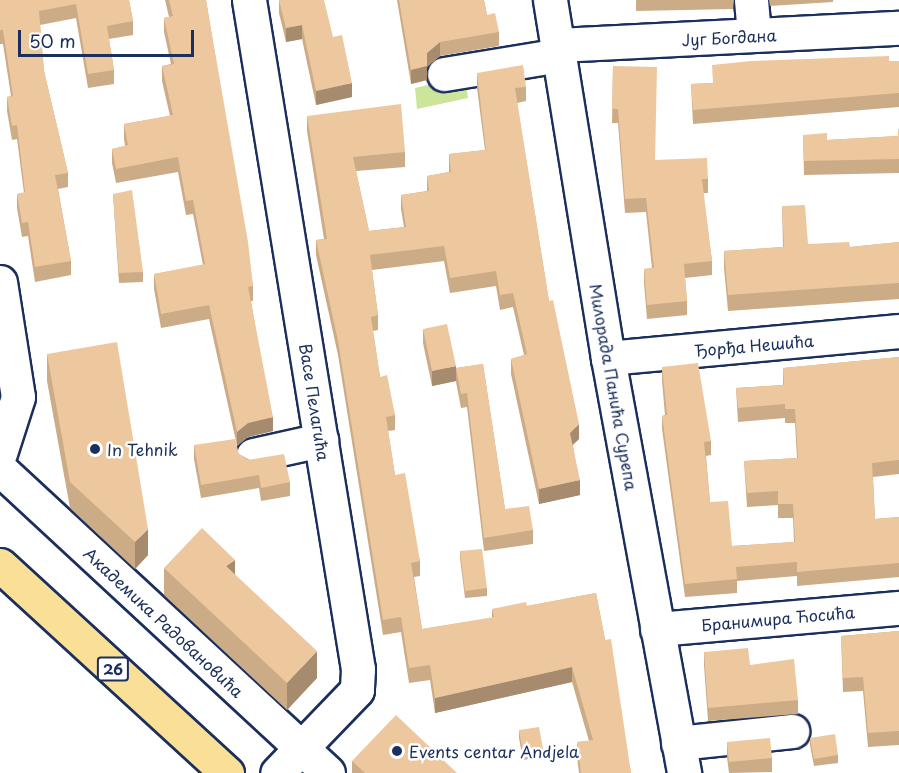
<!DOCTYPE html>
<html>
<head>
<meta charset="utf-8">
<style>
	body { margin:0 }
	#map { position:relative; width:899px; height:773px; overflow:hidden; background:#fff; font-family:"Playpen Sans",sans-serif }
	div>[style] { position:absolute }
	.green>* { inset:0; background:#cbe59b }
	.roads { filter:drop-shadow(2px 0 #1b2f5e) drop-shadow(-2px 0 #1b2f5e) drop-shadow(0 2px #1b2f5e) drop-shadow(0 -2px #1b2f5e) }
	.minor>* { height:33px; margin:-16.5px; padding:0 16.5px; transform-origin:16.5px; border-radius:16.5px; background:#fff }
	.major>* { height:33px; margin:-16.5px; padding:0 16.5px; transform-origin:16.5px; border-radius:16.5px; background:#fadf96 }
	.wall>* { inset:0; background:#ccab87 }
	.shaded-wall>* { inset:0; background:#a68b6e }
	.building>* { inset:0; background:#edc79d }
	.dots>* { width:16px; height:16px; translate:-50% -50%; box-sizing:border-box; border:3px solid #fff; border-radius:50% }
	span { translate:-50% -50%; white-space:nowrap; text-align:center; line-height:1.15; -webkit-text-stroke:5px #fff; paint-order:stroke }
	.shield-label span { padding:2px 4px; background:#fff; border:2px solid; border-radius:4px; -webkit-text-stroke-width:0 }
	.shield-label { font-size:15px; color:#1b2f5e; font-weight:700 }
	.street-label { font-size:16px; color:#1b2f5e }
	.poi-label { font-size:16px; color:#1b2f5e }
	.left { translate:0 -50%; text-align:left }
	.scale { position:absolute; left:18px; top:30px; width:176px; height:27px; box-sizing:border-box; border:3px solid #1b2f5e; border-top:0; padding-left:8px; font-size:18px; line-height:21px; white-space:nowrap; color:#1b2f5e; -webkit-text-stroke:4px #fff; paint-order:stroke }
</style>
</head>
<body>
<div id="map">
	<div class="green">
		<div style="clip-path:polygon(465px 76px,468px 98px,417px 109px,415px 88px)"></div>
	</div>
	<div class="roads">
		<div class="minor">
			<div style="left:249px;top:0;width:678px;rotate:80.75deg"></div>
			<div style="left:358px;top:669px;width:21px;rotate:93deg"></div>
			<div style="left:357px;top:690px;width:115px;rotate:133.9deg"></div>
			<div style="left:550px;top:0;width:363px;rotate:80.8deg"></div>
			<div style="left:608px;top:358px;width:422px;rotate:79.6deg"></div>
			<div style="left:751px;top:0;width:35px;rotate:85deg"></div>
			<div style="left:558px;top:45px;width:341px;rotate:-2.9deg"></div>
			<div style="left:444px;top:74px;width:118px;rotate:-9.3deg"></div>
			<div style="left:0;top:282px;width:116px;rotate:81.1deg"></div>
			<div style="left:18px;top:397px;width:59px;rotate:107.8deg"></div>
			<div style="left:608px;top:358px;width:292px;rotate:-5.3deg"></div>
			<div style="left:253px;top:455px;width:70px;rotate:-12.4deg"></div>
			<div style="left:0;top:469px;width:447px;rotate:42.8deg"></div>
			<div style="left:657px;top:629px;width:243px;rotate:-5deg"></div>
			<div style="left:678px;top:743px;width:115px;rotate:-6deg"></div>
		</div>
		<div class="major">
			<div style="left:0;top:565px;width:308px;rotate:42.5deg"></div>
		</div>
	</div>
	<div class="wall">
		<div style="clip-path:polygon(0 0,129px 0,133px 21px,133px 35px,109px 39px,114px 70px,114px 84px,88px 88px,76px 18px,40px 25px,44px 71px,68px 173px,68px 187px,58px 189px,71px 261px,71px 275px,35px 282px,28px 236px,22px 237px,17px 208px,17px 194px,24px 193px,17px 139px,12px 140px,7px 111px,7px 97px,11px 96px,3px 44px,0 44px)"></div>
		<div style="clip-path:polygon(165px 0,206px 0,253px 286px,253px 301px,251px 301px,273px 431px,248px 437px,237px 446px,209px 319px,161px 328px,154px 289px,154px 274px,203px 265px,193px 214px,186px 215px,178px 172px,116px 183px,112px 163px,112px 149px,125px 146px,124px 139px,124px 124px,170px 116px,162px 81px,162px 66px,171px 64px,164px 32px,164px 18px,169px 17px)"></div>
		<div style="clip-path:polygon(279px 0,333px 37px,352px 97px,316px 105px,302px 39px,286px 42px,279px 13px)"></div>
		<div style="clip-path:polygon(397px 0,484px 0,487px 15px,499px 32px,499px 46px,440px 56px,427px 67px,427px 80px,411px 84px)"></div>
		<div style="clip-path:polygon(636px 0,734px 0,733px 9px,636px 11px)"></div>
		<div style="clip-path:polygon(769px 0,833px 0,833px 2px,770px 6px)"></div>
		<div style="clip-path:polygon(889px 61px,899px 61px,899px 107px,693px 124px,691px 84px,712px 83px)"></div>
		<div style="clip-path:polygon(613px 66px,655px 160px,708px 179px,708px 193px,703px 193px,712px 261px,712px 275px,685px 278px,687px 301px,687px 315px,647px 319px,644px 283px,644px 269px,652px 268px,646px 212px,625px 213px,618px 123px,612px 123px)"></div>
		<div style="clip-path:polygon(477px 73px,526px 87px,526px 101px,517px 103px,549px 301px,579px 439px,573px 445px,580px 495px,539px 504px,511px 374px,511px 359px,524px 355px,513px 307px,500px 310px,496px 286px,450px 293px,444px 261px,372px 270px,378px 315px,378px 330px,373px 331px,380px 377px,395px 415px,395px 430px,388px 431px,395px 475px,420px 561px,420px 576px,414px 577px,422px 629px,492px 618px,492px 609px,527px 606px,596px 593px,631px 773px,579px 773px,577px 757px,577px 742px,589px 741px,572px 682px,435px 713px,430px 680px,409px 683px,401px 632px,383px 635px,338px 355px,316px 255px,316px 240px,324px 239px,307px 131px,307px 116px,405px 152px,405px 167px,356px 171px,369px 231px,404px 227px,401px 209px,401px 195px,427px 191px,427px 176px,449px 172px,449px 154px,485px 150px,477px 88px)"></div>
		<div style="clip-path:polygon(899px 129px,899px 173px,804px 175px,803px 135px,827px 140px,898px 136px)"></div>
		<div style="clip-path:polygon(113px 194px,143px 272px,143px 282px,119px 283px)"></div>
		<div style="clip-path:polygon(782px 206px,808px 244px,850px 247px,899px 242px,899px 299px,728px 311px,724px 268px,724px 251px,783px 247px)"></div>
		<div style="clip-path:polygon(423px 329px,456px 381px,432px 386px,423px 343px)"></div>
		<div style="clip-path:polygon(47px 354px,148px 555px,135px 569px,70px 508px,47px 381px)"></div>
		<div style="clip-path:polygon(899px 357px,899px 474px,873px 477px,875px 519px,899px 517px,899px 577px,797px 586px,797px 576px,737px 581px,737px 593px,685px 597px,662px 429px,662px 416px,665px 415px,662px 381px,662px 367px,711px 441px,711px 455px,706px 456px,710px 502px,732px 546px,794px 542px,793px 518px,778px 518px,778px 505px,747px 507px,744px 461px,797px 458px,795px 423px,785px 423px,785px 418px,738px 422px,736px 388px,783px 385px,783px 368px)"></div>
		<div style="clip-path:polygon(483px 364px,505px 509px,533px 530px,533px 544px,484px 551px,467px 407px,461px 408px,456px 382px,456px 368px)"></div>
		<div style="clip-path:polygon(194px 445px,239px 454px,290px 482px,290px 496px,261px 501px,259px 488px,201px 498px,194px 459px)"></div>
		<div style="clip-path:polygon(460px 551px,487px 588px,487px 596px,465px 598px,460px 558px)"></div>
		<div style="clip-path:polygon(164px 568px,317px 678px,287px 710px,164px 595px)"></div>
		<div style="clip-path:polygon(899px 631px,899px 745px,868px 747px,863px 691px,843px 692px,841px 636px)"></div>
		<div style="clip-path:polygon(704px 652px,750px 665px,798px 700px,798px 714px,708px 721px,704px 665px)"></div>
		<div style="clip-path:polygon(519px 730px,543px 749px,543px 757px,523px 760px,519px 738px)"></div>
		<div style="clip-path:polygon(810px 738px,838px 755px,838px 763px,814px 766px,810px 745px)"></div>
		<div style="clip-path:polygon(727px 742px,772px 758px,772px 772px,729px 773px,727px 757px)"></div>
		<div style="clip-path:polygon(352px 761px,457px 773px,352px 773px)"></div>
	</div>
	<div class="shaded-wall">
		<div style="clip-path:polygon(302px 25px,302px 39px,286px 42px,286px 28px)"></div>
		<div style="clip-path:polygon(440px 42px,440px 56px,427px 67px,427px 80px,411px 84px,411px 70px,427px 53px)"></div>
		<div style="clip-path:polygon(352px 83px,352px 97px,316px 105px,316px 91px)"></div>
		<div style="clip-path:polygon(456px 366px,456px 381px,432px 386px,432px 371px)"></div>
		<div style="clip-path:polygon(273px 417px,273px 431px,248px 437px,237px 446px,237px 432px,248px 423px)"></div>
		<div style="clip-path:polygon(579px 424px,579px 439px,570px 447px,570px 433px)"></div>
		<div style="clip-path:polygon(580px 480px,580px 495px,539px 504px,539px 489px)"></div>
		<div style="clip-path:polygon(148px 529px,148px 555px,135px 569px,135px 542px)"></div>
		<div style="clip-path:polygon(235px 560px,235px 587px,226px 566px)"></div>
		<div style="clip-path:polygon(317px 651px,317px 678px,287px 710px,287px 683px)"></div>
		<div style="clip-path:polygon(572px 667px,572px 682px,435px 713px,435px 698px)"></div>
	</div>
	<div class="building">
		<div style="clip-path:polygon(0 0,129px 0,133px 21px,107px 26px,114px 70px,88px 74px,76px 4px,39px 11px,44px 71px,68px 173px,55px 175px,71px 261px,35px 267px,28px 222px,22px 223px,17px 194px,25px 192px,17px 125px,12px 126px,7px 97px,13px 96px,3px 30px,0 30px)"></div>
		<div style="clip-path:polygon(169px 0,206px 0,248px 242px,253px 286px,248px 287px,273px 417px,248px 423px,237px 432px,209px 305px,161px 314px,154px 274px,205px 264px,193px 200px,186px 201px,178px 157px,116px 169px,112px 149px,128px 145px,124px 124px,173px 115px,162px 66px,174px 64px,164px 18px,173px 16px)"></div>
		<div style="clip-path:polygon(279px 0,324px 0,333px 37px,342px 35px,352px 83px,316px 91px,302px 25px,286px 28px)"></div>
		<div style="clip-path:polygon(399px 0,484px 0,487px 15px,495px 13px,499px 32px,440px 42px,427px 53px,427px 66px,411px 70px)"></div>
		<div style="clip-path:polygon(889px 56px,889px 61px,899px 61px,899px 93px,693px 110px,691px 84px,713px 83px,712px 65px,751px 61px)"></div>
		<div style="clip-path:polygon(523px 65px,526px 87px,515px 88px,549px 301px,553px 300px,579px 424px,570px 433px,580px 480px,539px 489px,511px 359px,527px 354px,513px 293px,500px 295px,496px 271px,450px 278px,444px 246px,370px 255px,378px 315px,371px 317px,380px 377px,387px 375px,395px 415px,386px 417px,395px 475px,405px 473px,420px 561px,411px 563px,422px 629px,494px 617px,492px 609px,526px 602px,527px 606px,596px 593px,605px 640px,611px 639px,631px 773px,581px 773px,577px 742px,593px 740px,572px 667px,435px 698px,430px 665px,409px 668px,401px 617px,383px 620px,338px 341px,316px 240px,327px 239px,307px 116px,401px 104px,405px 152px,353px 157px,369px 231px,406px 227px,401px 195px,429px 191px,427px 176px,451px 172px,449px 154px,486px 150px,477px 73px)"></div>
		<div style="clip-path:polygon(613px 66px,657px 67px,655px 160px,707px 158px,708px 179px,702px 179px,712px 261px,684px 264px,687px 301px,647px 305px,644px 269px,654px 268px,646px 198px,625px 199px,618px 109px,612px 109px)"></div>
		<div style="clip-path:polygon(898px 129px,899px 129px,899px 159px,804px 161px,803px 135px,827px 133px,827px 140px,898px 136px)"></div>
		<div style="clip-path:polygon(132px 190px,143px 272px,119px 273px,113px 194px)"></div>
		<div style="clip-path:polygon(805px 205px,808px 244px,849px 242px,850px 247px,899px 242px,899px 283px,728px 295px,724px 251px,784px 247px,782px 206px)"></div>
		<div style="clip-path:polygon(447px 324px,456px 366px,432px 371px,423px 329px)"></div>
		<div style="clip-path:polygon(117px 342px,148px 529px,135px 542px,70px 482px,47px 354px)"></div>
		<div style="clip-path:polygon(899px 357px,899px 460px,872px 463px,875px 519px,899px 517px,899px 563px,797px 572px,797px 562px,736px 567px,737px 579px,685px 584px,662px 416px,667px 415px,662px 367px,698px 363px,711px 441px,704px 442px,710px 502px,728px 501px,732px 546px,795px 542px,793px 504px,778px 504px,778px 491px,747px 493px,744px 461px,798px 458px,795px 409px,785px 409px,785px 404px,738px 408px,736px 388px,784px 385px,783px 368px)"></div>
		<div style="clip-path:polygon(483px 364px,505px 509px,529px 506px,533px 530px,484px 538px,467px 393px,461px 394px,456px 368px)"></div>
		<div style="clip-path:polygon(235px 439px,239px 454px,248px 460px,284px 454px,290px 482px,261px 488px,259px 475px,201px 485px,194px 445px)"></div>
		<div style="clip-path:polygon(202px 528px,235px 560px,226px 566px,317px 651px,287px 683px,164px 568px)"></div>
		<div style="clip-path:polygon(482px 549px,487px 588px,465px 591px,460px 551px)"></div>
		<div style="clip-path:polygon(899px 631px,899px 731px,868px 733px,863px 677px,843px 678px,841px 636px)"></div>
		<div style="clip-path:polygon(748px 648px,750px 665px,794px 659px,798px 700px,708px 708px,704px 652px)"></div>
		<div style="clip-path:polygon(396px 715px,457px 773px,365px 773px,352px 761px)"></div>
		<div style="clip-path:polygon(539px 727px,543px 749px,523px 753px,519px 730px)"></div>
		<div style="clip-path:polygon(835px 734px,838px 755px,814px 759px,810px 738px)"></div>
		<div style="clip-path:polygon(770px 738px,772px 758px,729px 762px,727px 742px)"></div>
	</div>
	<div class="dots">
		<div style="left:95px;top:449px;background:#1b2f5e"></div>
		<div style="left:397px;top:751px;background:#1b2f5e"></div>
	</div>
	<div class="shield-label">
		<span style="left:113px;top:669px">26</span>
	</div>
	<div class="street-label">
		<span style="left:729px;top:37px;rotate:-3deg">Југ Богдана</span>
		<span style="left:754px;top:345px;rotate:-5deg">Ђорђа Нешића</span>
		<span style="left:614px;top:387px;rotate:80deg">Милорада Панића Сурепа</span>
		<span style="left:315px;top:402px;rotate:81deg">Васе Пелагића</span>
		<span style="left:778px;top:618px;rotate:-5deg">Бранимира Ћосића</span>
		<span style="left:164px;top:622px;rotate:43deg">Академика Радовановића</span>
	</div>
	<div class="poi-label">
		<span class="left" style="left:107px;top:449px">In Tehnik</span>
		<span class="left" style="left:409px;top:751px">Events centar Andjela</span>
	</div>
	<div class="scale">50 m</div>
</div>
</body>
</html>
